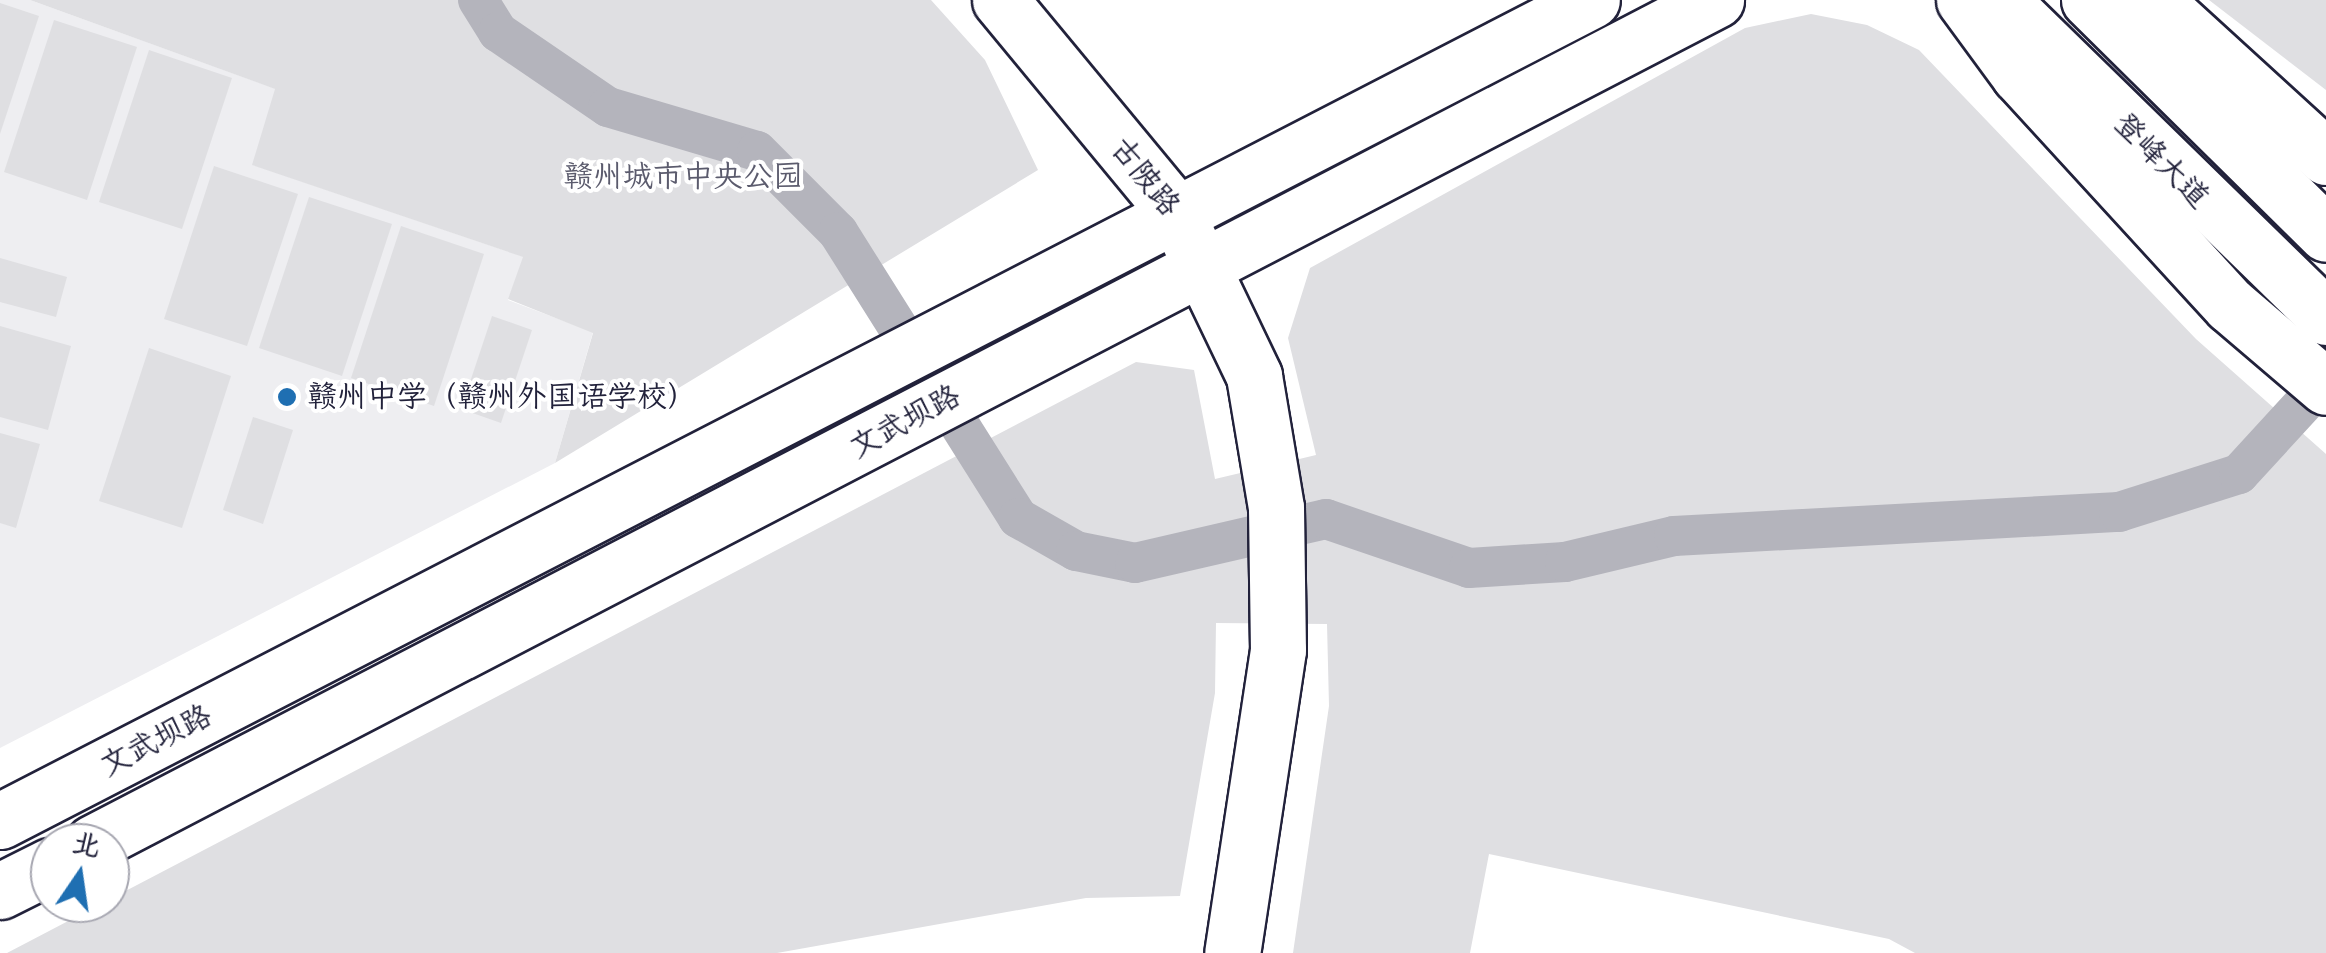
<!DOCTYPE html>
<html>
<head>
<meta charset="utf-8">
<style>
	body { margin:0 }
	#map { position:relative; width:2326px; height:953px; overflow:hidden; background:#fff; font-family:Pangolin,"LXGW WenKai TC",sans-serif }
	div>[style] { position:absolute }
	.built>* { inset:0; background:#eeeef1 }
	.green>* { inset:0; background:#dfdfe2 }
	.canal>* { height:40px; margin:-20px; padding:0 20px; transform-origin:20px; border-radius:20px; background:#b4b4bc }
	.roads { filter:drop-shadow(2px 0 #22223b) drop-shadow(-2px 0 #22223b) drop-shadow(0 2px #22223b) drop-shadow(0 -2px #22223b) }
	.secondary>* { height:55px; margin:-27.5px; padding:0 27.5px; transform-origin:27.5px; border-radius:27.5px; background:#fff }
	.primary>* { height:55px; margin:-27.5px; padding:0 27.5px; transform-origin:27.5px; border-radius:27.5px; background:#fff }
	.dots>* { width:28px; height:28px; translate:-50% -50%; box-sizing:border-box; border:5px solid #fff; border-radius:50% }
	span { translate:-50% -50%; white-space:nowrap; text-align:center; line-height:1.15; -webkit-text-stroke:8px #fff; paint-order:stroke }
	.street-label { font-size:30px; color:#22223b }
	.park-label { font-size:30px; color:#5b5b6d }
	.poi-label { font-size:30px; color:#22223b }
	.left { translate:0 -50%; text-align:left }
	.north { position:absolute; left:30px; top:823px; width:100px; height:100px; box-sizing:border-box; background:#fff; border:2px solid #a7a7b1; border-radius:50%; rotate:13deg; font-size:28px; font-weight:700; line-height:40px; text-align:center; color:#22223b }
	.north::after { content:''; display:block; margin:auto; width:35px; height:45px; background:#1f6fb2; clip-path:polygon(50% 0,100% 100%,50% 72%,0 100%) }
</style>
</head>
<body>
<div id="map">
	<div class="built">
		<div style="clip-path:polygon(0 0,30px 0,276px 89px,253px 165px,524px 257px,508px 300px,593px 332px,555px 463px,0 748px)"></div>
	</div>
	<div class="green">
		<div style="clip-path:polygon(30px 0,931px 0,985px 60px,1038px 170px,555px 463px,593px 333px,508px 299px,523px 257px,252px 165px,275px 89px)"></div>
		<div style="clip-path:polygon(2209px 0,2326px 0,2326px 90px)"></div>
		<div style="clip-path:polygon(0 3px,39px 16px,0 134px)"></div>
		<div style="clip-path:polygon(1811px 14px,1867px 25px,1919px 50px,2196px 339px,2326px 454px,2326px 953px,1915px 953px,1889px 939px,1489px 854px,1470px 953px,1293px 953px,1329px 706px,1327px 624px,1216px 623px,1215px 693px,1180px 896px,1086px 898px,777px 953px,7px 953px,1136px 362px,1194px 370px,1215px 479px,1316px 455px,1288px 338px,1310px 268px,1745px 28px)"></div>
		<div style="clip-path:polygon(54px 20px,137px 47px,87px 200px,4px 172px)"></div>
		<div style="clip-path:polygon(149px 50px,232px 78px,182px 229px,99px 202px)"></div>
		<div style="clip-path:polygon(214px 166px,298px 194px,247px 346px,164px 319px)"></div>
		<div style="clip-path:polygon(309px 197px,392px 224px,342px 376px,259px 348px)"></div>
		<div style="clip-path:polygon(401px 226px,484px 254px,434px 406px,351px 378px)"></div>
		<div style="clip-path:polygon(0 258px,67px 277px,56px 317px,0 302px)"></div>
		<div style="clip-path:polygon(492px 316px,532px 330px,501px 423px,461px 409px)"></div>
		<div style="clip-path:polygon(0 326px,71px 346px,48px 430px,0 417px)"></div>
		<div style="clip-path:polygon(149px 348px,231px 376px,182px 528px,99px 501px)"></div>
		<div style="clip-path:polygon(253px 417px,293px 430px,263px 524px,223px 510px)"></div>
		<div style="clip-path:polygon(0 433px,40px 444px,16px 528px,0 523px)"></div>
	</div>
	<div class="canal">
		<div style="left:478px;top:0;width:38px;rotate:58deg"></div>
		<div style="left:498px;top:32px;width:133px;rotate:34.3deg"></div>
		<div style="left:608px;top:107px;width:155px;rotate:16.5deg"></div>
		<div style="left:757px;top:151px;width:115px;rotate:45deg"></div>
		<div style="left:838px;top:232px;width:338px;rotate:57.8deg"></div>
		<div style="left:1018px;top:518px;width:67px;rotate:29.6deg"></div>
		<div style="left:1076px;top:551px;width:60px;rotate:11.5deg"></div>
		<div style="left:1135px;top:563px;width:196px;rotate:-13deg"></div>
		<div style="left:1326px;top:519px;width:151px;rotate:18.9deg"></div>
		<div style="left:1469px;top:568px;width:96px;rotate:-3.6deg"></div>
		<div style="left:1565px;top:562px;width:112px;rotate:-13.4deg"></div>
		<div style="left:1674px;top:536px;width:446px;rotate:-3.1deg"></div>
		<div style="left:2119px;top:512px;width:126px;rotate:-17.6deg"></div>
		<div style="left:2239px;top:474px;width:129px;rotate:-47.5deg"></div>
	</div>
	<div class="roads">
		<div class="secondary">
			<div style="left:1000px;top:0;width:276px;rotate:50.4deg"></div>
			<div style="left:1176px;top:213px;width:181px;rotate:64.4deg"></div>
			<div style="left:1254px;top:376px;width:134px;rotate:80.5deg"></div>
			<div style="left:1276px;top:508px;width:142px;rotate:89.2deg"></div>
			<div style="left:1278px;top:650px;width:306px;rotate:98.6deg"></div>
			<div style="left:1964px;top:0;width:93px;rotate:53.7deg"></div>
			<div style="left:2019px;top:75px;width:312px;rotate:47.5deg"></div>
			<div style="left:2230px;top:305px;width:126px;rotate:40.5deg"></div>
			<div style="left:2154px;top:0;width:233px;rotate:42.4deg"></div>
			<div style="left:0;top:821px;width:1791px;rotate:-27.28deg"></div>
			<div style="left:93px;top:843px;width:1829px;rotate:-27.45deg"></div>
			<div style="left:0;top:891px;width:56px;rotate:-26.6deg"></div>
		</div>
		<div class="primary">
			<div style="left:2001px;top:0;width:454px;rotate:44.3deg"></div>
			<div style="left:2089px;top:0;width:333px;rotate:44.6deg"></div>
		</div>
	</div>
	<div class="dots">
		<div style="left:287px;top:397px;background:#1f6fb2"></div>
	</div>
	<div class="street-label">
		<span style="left:2161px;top:161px;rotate:45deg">登峰大道</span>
		<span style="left:1145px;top:177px;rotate:51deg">古陂路</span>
		<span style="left:905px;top:422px;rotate:-28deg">文武坝路</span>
		<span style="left:156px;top:741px;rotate:-27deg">文武坝路</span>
	</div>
	<div class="park-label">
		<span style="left:683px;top:177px">赣州城市中央公园</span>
	</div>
	<div class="poi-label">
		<span class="left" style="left:307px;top:397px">赣州中学（赣州外国语学校）</span>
	</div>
	<div class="north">北</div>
</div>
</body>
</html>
